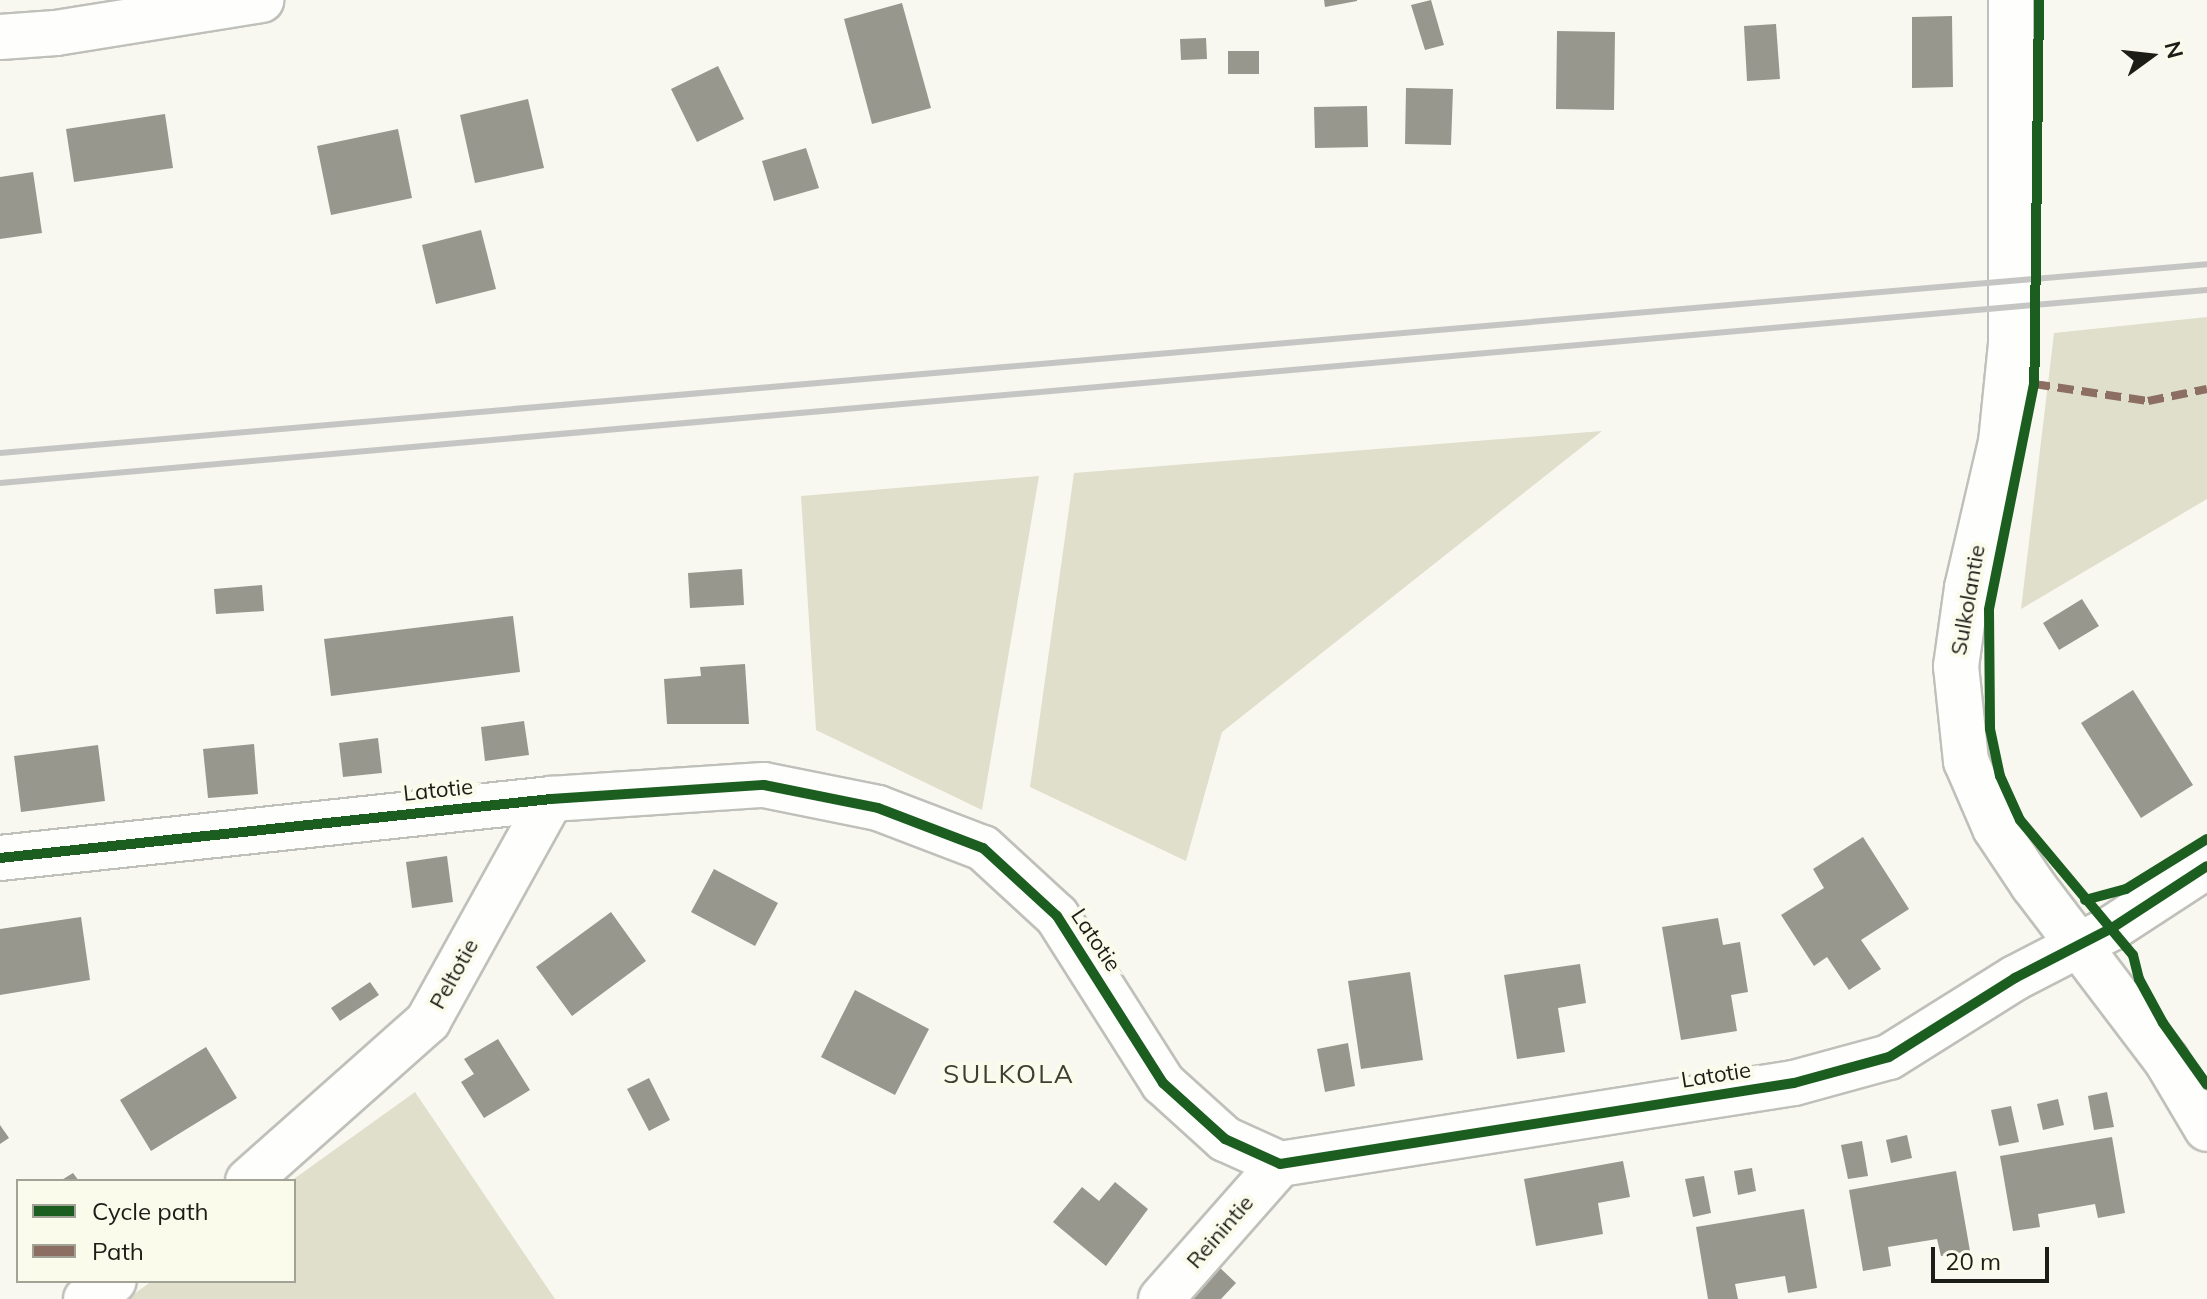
<!DOCTYPE html>
<html>
<head>
<meta charset="utf-8">
<style>
	body { margin:0 }
	#map { position:relative; width:2207px; height:1299px; overflow:hidden; background:#f8f8f0; font-family:Mulish,sans-serif }
	div>[style] { position:absolute }
	.green>* { inset:0; background:#dfdfcb }
	.building>* { inset:0; background:#98978e }
	.roads { filter:drop-shadow(2px 0 #c0c0bb) drop-shadow(-2px 0 #c0c0bb) drop-shadow(0 2px #c0c0bb) drop-shadow(0 -2px #c0c0bb) }
	.minor>* { height:44px; margin:-22px; padding:0 22px; transform-origin:22px; border-radius:22px; background:#fefefd }
	.rail>* { height:6px; margin:-3px; padding:0 3px; transform-origin:3px; border-radius:3px; background:#c5c5c3 }
	.quiet>* { height:8px; margin-top:-4px; transform-origin:0; background:repeating-linear-gradient(90deg,#8d6e63 0 16px,transparent 0 24px) }
	.cycleway>* { height:10px; margin:-5px; padding:0 5px; transform-origin:5px; border-radius:5px; background:#1b5e20 }
	span { translate:-50% -50%; white-space:nowrap; text-align:center; line-height:1.15; -webkit-text-stroke:8px #fbfbec; paint-order:stroke }
	.street-label { font-size:22px; color:#1d1d18 }
	.quarter-label { font-size:26px; color:#3e3e32; letter-spacing:2px }
	.legend { position:absolute; left:16px; top:1179px; width:280px; height:104px; box-sizing:border-box; background:#fbfbec; border:2px solid #a2a297; margin:0; padding:10px 14px; list-style:none; font-size:24px; color:#1d1d18 }
	.legend li { display:flex; align-items:center; gap:16px; height:40px }
	.legend b { width:40px; border:2px solid #a2a297 }
	.north { position:absolute; left:2111px; top:16px; width:80px; height:80px; -webkit-text-stroke:6px #fbfbec; paint-order:stroke; rotate:75deg; font-size:22px; font-weight:700; line-height:32px; text-align:center; color:#1d1d18 }
	.north::after { content:''; display:block; margin:auto; width:28px; height:36px; background:#1d1d18; clip-path:polygon(50% 0,100% 100%,50% 72%,0 100%) }
	.scale { position:absolute; left:1931px; top:1247px; width:118px; height:36px; box-sizing:border-box; border:4px solid #1d1d18; border-top:0; padding-left:10px; font-size:24px; line-height:28px; white-space:nowrap; color:#1d1d18; -webkit-text-stroke:6px #fbfbec; paint-order:stroke }
</style>
</head>
<body>
<div id="map">
	<div class="green">
		<i style="clip-path:polygon(2207px 317px,2207px 499px,2021px 609px,2054px 333px)"></i>
		<i style="clip-path:polygon(1602px 431px,1222px 732px,1186px 861px,1030px 787px,1074px 473px)"></i>
		<i style="clip-path:polygon(1039px 476px,982px 810px,816px 730px,801px 496px)"></i>
		<i style="clip-path:polygon(415px 1092px,555px 1299px,127px 1299px,152px 1281px,294px 1281px,291px 1181px)"></i>
	</div>
	<div class="building">
		<i style="clip-path:polygon(1324px 0,1357px 0,1357px 1px,1325px 7px)"></i>
		<i style="clip-path:polygon(1431px 0,1444px 45px,1425px 50px,1411px 5px)"></i>
		<i style="clip-path:polygon(902px 3px,931px 108px,872px 124px,844px 19px)"></i>
		<i style="clip-path:polygon(1952px 16px,1953px 87px,1912px 88px,1912px 17px)"></i>
		<i style="clip-path:polygon(1776px 24px,1780px 79px,1747px 81px,1744px 26px)"></i>
		<i style="clip-path:polygon(1557px 31px,1615px 32px,1614px 110px,1556px 109px)"></i>
		<i style="clip-path:polygon(1206px 38px,1207px 59px,1181px 60px,1180px 39px)"></i>
		<i style="clip-path:polygon(1228px 51px,1259px 51px,1259px 74px,1228px 74px)"></i>
		<i style="clip-path:polygon(718px 66px,744px 119px,697px 142px,671px 89px)"></i>
		<i style="clip-path:polygon(1406px 88px,1453px 89px,1451px 145px,1405px 144px)"></i>
		<i style="clip-path:polygon(528px 99px,544px 168px,475px 183px,460px 115px)"></i>
		<i style="clip-path:polygon(1367px 106px,1368px 147px,1315px 148px,1314px 107px)"></i>
		<i style="clip-path:polygon(165px 114px,173px 168px,74px 182px,66px 129px)"></i>
		<i style="clip-path:polygon(398px 129px,412px 198px,331px 215px,317px 146px)"></i>
		<i style="clip-path:polygon(806px 148px,819px 188px,774px 201px,762px 161px)"></i>
		<i style="clip-path:polygon(33px 172px,42px 233px,0 239px,0 177px)"></i>
		<i style="clip-path:polygon(481px 230px,496px 289px,436px 304px,422px 245px)"></i>
		<i style="clip-path:polygon(742px 569px,744px 605px,690px 608px,688px 573px)"></i>
		<i style="clip-path:polygon(262px 585px,264px 611px,216px 614px,214px 589px)"></i>
		<i style="clip-path:polygon(2082px 599px,2099px 626px,2059px 650px,2043px 623px)"></i>
		<i style="clip-path:polygon(513px 616px,520px 672px,331px 696px,324px 639px)"></i>
		<i style="clip-path:polygon(745px 664px,749px 724px,667px 724px,664px 679px,701px 676px,700px 667px)"></i>
		<i style="clip-path:polygon(2133px 690px,2193px 785px,2141px 818px,2081px 723px)"></i>
		<i style="clip-path:polygon(524px 721px,529px 755px,485px 761px,481px 727px)"></i>
		<i style="clip-path:polygon(378px 738px,382px 773px,343px 777px,339px 743px)"></i>
		<i style="clip-path:polygon(254px 744px,258px 794px,208px 798px,203px 749px)"></i>
		<i style="clip-path:polygon(98px 745px,105px 801px,21px 812px,14px 756px)"></i>
		<i style="clip-path:polygon(1863px 837px,1909px 909px,1861px 940px,1881px 969px,1849px 990px,1827px 957px,1814px 966px,1781px 915px,1824px 888px,1813px 869px)"></i>
		<i style="clip-path:polygon(447px 856px,453px 902px,412px 908px,406px 862px)"></i>
		<i style="clip-path:polygon(714px 869px,778px 903px,755px 946px,691px 912px)"></i>
		<i style="clip-path:polygon(611px 912px,646px 961px,572px 1016px,536px 967px)"></i>
		<i style="clip-path:polygon(81px 917px,90px 980px,0 995px,0 929px)"></i>
		<i style="clip-path:polygon(1718px 918px,1723px 945px,1740px 942px,1748px 992px,1731px 995px,1737px 1031px,1681px 1040px,1662px 927px)"></i>
		<i style="clip-path:polygon(1580px 964px,1586px 1003px,1558px 1008px,1565px 1052px,1517px 1059px,1504px 975px)"></i>
		<i style="clip-path:polygon(1410px 972px,1423px 1060px,1361px 1069px,1348px 981px)"></i>
		<i style="clip-path:polygon(370px 982px,379px 995px,340px 1021px,331px 1008px)"></i>
		<i style="clip-path:polygon(855px 990px,929px 1029px,895px 1095px,821px 1057px)"></i>
		<i style="clip-path:polygon(498px 1039px,530px 1090px,484px 1118px,461px 1082px,474px 1074px,464px 1059px)"></i>
		<i style="clip-path:polygon(1348px 1043px,1355px 1086px,1325px 1092px,1317px 1049px)"></i>
		<i style="clip-path:polygon(206px 1047px,237px 1098px,151px 1151px,120px 1100px)"></i>
		<i style="clip-path:polygon(649px 1078px,670px 1120px,649px 1131px,627px 1089px)"></i>
		<i style="clip-path:polygon(2107px 1092px,2114px 1127px,2094px 1130px,2088px 1096px)"></i>
		<i style="clip-path:polygon(2058px 1099px,2064px 1125px,2043px 1130px,2037px 1104px)"></i>
		<i style="clip-path:polygon(2011px 1106px,2019px 1142px,1999px 1146px,1991px 1110px)"></i>
		<i style="clip-path:polygon(0 1125px,9px 1138px,0 1144px)"></i>
		<i style="clip-path:polygon(1907px 1135px,1912px 1158px,1891px 1163px,1886px 1140px)"></i>
		<i style="clip-path:polygon(2112px 1137px,2125px 1213px,2098px 1218px,2095px 1204px,2038px 1214px,2040px 1227px,2013px 1231px,2000px 1156px)"></i>
		<i style="clip-path:polygon(1862px 1141px,1868px 1176px,1848px 1179px,1841px 1145px)"></i>
		<i style="clip-path:polygon(1623px 1161px,1630px 1197px,1598px 1203px,1603px 1234px,1536px 1246px,1524px 1179px)"></i>
		<i style="clip-path:polygon(1752px 1168px,1756px 1191px,1738px 1195px,1734px 1171px)"></i>
		<i style="clip-path:polygon(1956px 1171px,1970px 1251px,1941px 1256px,1937px 1239px,1888px 1247px,1891px 1266px,1863px 1271px,1849px 1190px)"></i>
		<i style="clip-path:polygon(73px 1173px,79px 1181px,60px 1181px)"></i>
		<i style="clip-path:polygon(1704px 1176px,1711px 1213px,1693px 1217px,1685px 1179px)"></i>
		<i style="clip-path:polygon(1115px 1182px,1148px 1209px,1106px 1266px,1053px 1222px,1082px 1187px,1099px 1201px)"></i>
		<i style="clip-path:polygon(1804px 1209px,1817px 1288px,1788px 1293px,1785px 1276px,1735px 1284px,1738px 1299px,1708px 1299px,1696px 1227px)"></i>
		<i style="clip-path:polygon(1217px 1265px,1236px 1283px,1221px 1299px,1185px 1299px)"></i>
	</div>
	<div class="roads">
		<div class="minor">
			<i style="left:2011px;top:0;width:344px;rotate:90deg"></i>
			<i style="left:2011px;top:344px;width:99px;rotate:95.8deg"></i>
			<i style="left:2001px;top:442px;width:150px;rotate:103.1deg"></i>
			<i style="left:1967px;top:588px;width:79px;rotate:98deg"></i>
			<i style="left:1956px;top:666px;width:96px;rotate:84deg"></i>
			<i style="left:1966px;top:761px;width:73px;rotate:66.6deg"></i>
			<i style="left:1995px;top:828px;width:69px;rotate:56.3deg"></i>
			<i style="left:2033px;top:885px;width:220px;rotate:52.8deg"></i>
			<i style="left:2166px;top:1060px;width:80px;rotate:59.3deg"></i>
			<i style="left:0;top:37px;width:56px;rotate:-4.1deg"></i>
			<i style="left:56px;top:33px;width:208px;rotate:-9.1deg"></i>
			<i style="left:0;top:858px;width:554px;rotate:-6.11deg"></i>
			<i style="left:551px;top:799px;width:213px;rotate:-3.8deg"></i>
			<i style="left:764px;top:785px;width:116px;rotate:11.4deg"></i>
			<i style="left:878px;top:808px;width:112px;rotate:20.9deg"></i>
			<i style="left:983px;top:848px;width:100px;rotate:42.6deg"></i>
			<i style="left:1057px;top:916px;width:198px;rotate:57.6deg"></i>
			<i style="left:1163px;top:1083px;width:84px;rotate:42.1deg"></i>
			<i style="left:1225px;top:1139px;width:60px;rotate:24.4deg"></i>
			<i style="left:1280px;top:1164px;width:520px;rotate:-8.96deg"></i>
			<i style="left:1794px;top:1083px;width:98px;rotate:-15.3deg"></i>
			<i style="left:1889px;top:1057px;width:149px;rotate:-32.1deg"></i>
			<i style="left:2015px;top:978px;width:109px;rotate:-27.3deg"></i>
			<i style="left:2112px;top:928px;width:113px;rotate:-33.1deg"></i>
			<i style="left:248px;top:1181px;width:241px;rotate:-41.6deg"></i>
			<i style="left:428px;top:1021px;width:254px;rotate:-61deg"></i>
			<i style="left:86px;top:1299px;width:33px;rotate:-33deg"></i>
			<i style="left:1161px;top:1299px;width:180px;rotate:-48.6deg"></i>
		</div>
	</div>
	<div class="rail">
		<i style="left:0;top:453px;width:2215px;rotate:-4.89deg"></i>
		<i style="left:0;top:483px;width:2215px;rotate:-5deg"></i>
	</div>
	<div class="quiet">
		<i style="left:2034px;top:384px;width:115px;rotate:8.5deg"></i>
		<i style="left:2148px;top:401px;width:60px;rotate:-11.5deg"></i>
	</div>
	<div class="cycleway">
		<i style="left:2039px;top:0;width:384px;rotate:90.7deg"></i>
		<i style="left:2034px;top:384px;width:230px;rotate:101.3deg"></i>
		<i style="left:1989px;top:610px;width:119px;rotate:89.5deg"></i>
		<i style="left:1990px;top:729px;width:48px;rotate:78deg"></i>
		<i style="left:2000px;top:776px;width:48px;rotate:65.6deg"></i>
		<i style="left:2020px;top:820px;width:176px;rotate:50.1deg"></i>
		<i style="left:2133px;top:955px;width:25px;rotate:76deg"></i>
		<i style="left:2139px;top:979px;width:50px;rotate:61.4deg"></i>
		<i style="left:2163px;top:1023px;width:76px;rotate:54.6deg"></i>
		<i style="left:0;top:858px;width:554px;rotate:-6.11deg"></i>
		<i style="left:551px;top:799px;width:213px;rotate:-3.8deg"></i>
		<i style="left:764px;top:785px;width:116px;rotate:11.4deg"></i>
		<i style="left:878px;top:808px;width:112px;rotate:20.9deg"></i>
		<i style="left:983px;top:848px;width:100px;rotate:42.6deg"></i>
		<i style="left:1057px;top:916px;width:198px;rotate:57.6deg"></i>
		<i style="left:1163px;top:1083px;width:84px;rotate:42.1deg"></i>
		<i style="left:1225px;top:1139px;width:60px;rotate:24.4deg"></i>
		<i style="left:1280px;top:1164px;width:520px;rotate:-8.96deg"></i>
		<i style="left:1794px;top:1083px;width:98px;rotate:-15.3deg"></i>
		<i style="left:1889px;top:1057px;width:149px;rotate:-32.1deg"></i>
		<i style="left:2015px;top:978px;width:109px;rotate:-27.3deg"></i>
		<i style="left:2112px;top:928px;width:113px;rotate:-33.1deg"></i>
		<i style="left:2085px;top:900px;width:42px;rotate:-15deg"></i>
		<i style="left:2126px;top:889px;width:95px;rotate:-31.7deg"></i>
	</div>
	<div class="street-label">
		<span style="left:1968px;top:600px;rotate:-80deg">Sulkolantie</span>
		<span style="left:438px;top:790px;rotate:-6deg">Latotie</span>
		<span style="left:1096px;top:940px;rotate:56deg">Latotie</span>
		<span style="left:454px;top:974px;rotate:-61deg">Peltotie</span>
		<span style="left:1716px;top:1075px;rotate:-9deg">Latotie</span>
		<span style="left:1220px;top:1232px;rotate:-49deg">Reinintie</span>
	</div>
	<div class="quarter-label">
		<span style="left:1009px;top:1074px">SULKOLA</span>
	</div>
	<ul class="legend">
	<li><b style="height:10px;background:#1b5e20"></b>Cycle path</li>
	<li><b style="height:10px;background:#8d6e63"></b>Path</li>
	</ul>
	<div class="north">N</div>
	<div class="scale">20 m</div>
</div>
</body>
</html>
